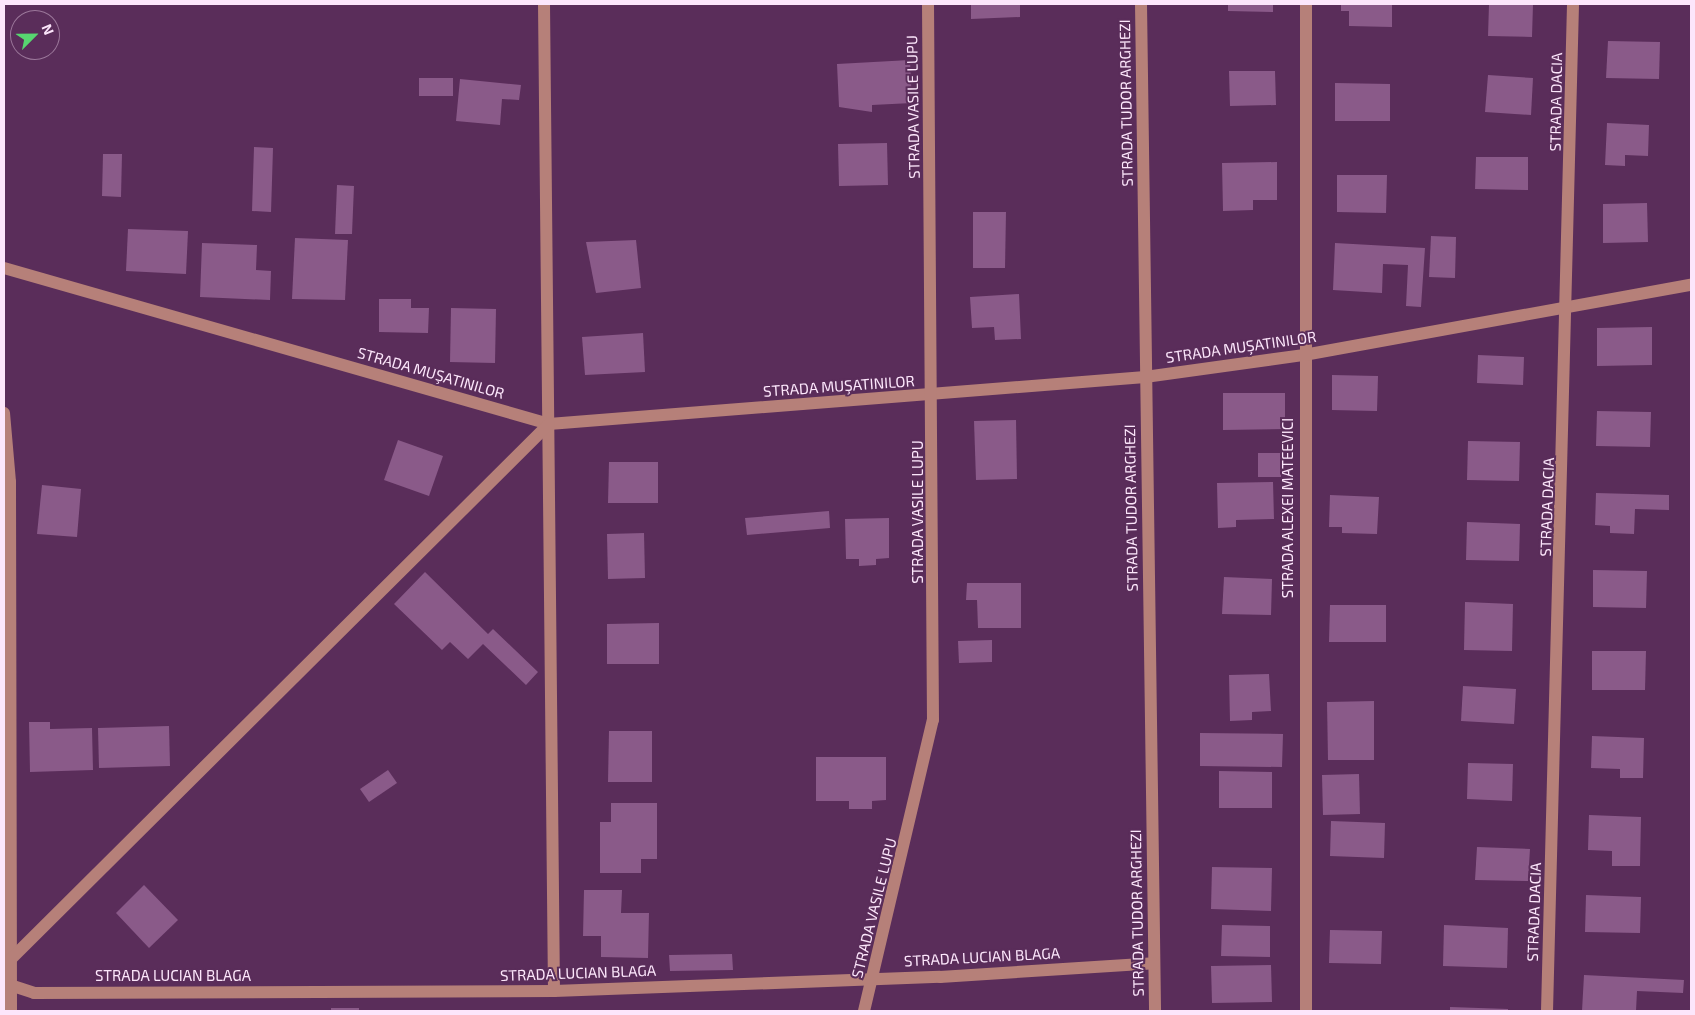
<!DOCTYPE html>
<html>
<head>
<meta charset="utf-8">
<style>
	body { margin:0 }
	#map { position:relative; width:1695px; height:1015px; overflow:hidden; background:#5a2d5a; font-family:"Exo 2",sans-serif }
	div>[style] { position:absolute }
	.building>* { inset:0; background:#8a5a89 }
	.minor>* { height:12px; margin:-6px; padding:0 6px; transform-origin:6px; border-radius:6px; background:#b68079 }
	span { translate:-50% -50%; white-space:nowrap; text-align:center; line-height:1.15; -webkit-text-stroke:4px #5a2d5a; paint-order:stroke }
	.street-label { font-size:15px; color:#fce6fb }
	.frame { position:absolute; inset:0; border:5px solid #fce6fb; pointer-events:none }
	.north { position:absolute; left:10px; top:10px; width:50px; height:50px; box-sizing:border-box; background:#5a2d5a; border:1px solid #9b779a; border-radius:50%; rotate:67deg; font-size:14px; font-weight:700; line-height:20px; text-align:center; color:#fce6fb }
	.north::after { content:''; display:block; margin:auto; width:18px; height:22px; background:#57d570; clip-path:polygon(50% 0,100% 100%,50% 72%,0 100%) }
</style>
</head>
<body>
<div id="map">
	<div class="building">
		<i style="clip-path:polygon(971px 4px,1020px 4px,1020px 17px,971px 19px)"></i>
		<i style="clip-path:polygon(1228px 4px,1273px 4px,1273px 12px,1228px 11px)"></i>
		<i style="clip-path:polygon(1341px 4px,1392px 4px,1392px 27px,1349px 26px,1349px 11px,1341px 11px)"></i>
		<i style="clip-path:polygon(1489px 4px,1533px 4px,1532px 37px,1488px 36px)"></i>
		<i style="clip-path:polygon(1608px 41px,1660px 42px,1659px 79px,1606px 78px)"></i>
		<i style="clip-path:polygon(910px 60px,912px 103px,872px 105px,872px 112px,839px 107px,837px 64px)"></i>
		<i style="clip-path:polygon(1229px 71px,1275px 71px,1276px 105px,1230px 106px)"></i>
		<i style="clip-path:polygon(1488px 75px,1533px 78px,1531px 115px,1485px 112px)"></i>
		<i style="clip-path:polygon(419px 78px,453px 78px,453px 96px,419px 96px)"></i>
		<i style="clip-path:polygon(460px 79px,521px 85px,519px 100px,502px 99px,500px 125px,456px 121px)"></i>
		<i style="clip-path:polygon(1335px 83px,1390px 84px,1390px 121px,1335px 121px)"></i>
		<i style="clip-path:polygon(1607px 123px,1649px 125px,1648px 156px,1625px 155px,1625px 166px,1605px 165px)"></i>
		<i style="clip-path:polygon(887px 143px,888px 185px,839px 186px,838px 144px)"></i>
		<i style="clip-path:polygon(254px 147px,273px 148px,271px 212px,252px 211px)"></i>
		<i style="clip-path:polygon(103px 154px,122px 154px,121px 197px,102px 196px)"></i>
		<i style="clip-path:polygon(1476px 157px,1528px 157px,1528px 190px,1475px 189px)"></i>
		<i style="clip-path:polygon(1277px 162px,1277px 200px,1253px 200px,1253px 210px,1223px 211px,1222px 163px)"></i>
		<i style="clip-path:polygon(1337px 175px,1387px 175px,1386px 213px,1337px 212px)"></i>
		<i style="clip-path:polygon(337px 185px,354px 186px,352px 234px,335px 234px)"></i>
		<i style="clip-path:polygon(1647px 203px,1648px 242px,1603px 243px,1603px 204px)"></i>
		<i style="clip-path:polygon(973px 212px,1006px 212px,1005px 268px,973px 268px)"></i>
		<i style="clip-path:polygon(128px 229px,188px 231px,186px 274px,126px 271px)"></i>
		<i style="clip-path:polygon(1431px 236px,1456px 237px,1455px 278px,1429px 277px)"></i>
		<i style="clip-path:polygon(295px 238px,348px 240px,345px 300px,292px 299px)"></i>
		<i style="clip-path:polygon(636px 240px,641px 288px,596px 293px,586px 242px)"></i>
		<i style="clip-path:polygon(202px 243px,257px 245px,256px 270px,271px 271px,270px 300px,200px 297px)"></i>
		<i style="clip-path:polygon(1335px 243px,1425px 248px,1421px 307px,1406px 306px,1408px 265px,1383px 264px,1382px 293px,1333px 290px)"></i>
		<i style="clip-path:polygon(1019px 294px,1021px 339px,995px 340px,994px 327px,972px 328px,970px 297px)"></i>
		<i style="clip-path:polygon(379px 299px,411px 299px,411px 308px,429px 308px,428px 333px,379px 332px)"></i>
		<i style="clip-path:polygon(451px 308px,496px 309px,495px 363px,450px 362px)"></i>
		<i style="clip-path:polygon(1652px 327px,1652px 365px,1597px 366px,1597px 328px)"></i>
		<i style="clip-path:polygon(643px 333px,645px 372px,585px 375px,582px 337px)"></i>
		<i style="clip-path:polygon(1478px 355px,1524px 357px,1523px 385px,1477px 383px)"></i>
		<i style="clip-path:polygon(1332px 375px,1378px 376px,1377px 411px,1332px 410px)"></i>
		<i style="clip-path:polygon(1223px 393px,1285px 393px,1285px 429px,1223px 430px)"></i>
		<i style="clip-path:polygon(1597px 411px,1651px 412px,1650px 447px,1596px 446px)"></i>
		<i style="clip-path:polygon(1016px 420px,1017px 479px,976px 480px,974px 421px)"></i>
		<i style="clip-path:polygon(398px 440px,443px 456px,429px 496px,384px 480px)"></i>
		<i style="clip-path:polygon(1468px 441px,1520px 442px,1519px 481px,1467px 480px)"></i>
		<i style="clip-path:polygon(1258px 453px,1281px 453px,1281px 477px,1258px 477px)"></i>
		<i style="clip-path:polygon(609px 462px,658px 462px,658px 503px,608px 503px)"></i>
		<i style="clip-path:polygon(1273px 482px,1274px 519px,1236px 520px,1236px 527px,1218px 528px,1217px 483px)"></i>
		<i style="clip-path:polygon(42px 485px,81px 489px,77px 537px,37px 534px)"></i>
		<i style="clip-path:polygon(1596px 493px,1669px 495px,1669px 510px,1635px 509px,1634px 534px,1610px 533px,1610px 526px,1595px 525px)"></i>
		<i style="clip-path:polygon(1330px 495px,1379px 497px,1377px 534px,1342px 533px,1342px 527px,1329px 527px)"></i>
		<i style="clip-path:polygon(829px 511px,830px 528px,747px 535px,745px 518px)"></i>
		<i style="clip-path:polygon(889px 518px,889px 558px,876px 559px,876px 565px,859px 566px,859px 559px,846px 559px,845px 519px)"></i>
		<i style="clip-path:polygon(1467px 522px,1520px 524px,1519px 561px,1466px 560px)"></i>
		<i style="clip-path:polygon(644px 533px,645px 578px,608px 579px,607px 534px)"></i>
		<i style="clip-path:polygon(1593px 570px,1647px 571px,1646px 608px,1593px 607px)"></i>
		<i style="clip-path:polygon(425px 572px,488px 634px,493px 629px,538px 672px,526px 685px,483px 644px,468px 659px,450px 642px,442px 650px,394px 604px)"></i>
		<i style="clip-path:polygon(1224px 577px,1272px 579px,1271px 615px,1222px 614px)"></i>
		<i style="clip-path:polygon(967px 583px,1021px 583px,1021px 628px,978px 628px,977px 600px,966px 600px)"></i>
		<i style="clip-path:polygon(1465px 602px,1513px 604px,1512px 651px,1464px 650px)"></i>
		<i style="clip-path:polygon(1330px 605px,1386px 605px,1386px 642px,1329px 642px)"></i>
		<i style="clip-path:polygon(659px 623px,659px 664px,607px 664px,607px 624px)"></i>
		<i style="clip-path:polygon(992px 640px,992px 662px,959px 663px,958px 641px)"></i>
		<i style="clip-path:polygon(1592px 651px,1646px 651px,1645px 690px,1592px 690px)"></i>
		<i style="clip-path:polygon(1269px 674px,1271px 711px,1252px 712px,1252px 720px,1230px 721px,1229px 675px)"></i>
		<i style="clip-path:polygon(1463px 686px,1516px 689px,1514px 724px,1461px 721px)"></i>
		<i style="clip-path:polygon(1374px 701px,1374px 760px,1328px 760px,1327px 702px)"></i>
		<i style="clip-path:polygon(29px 722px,50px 722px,50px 729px,92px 728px,93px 770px,30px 772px)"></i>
		<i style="clip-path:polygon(169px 726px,170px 766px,99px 768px,98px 728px)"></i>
		<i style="clip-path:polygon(609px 731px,652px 731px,652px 782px,608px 782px)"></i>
		<i style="clip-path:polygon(1200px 733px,1283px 734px,1282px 767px,1200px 766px)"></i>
		<i style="clip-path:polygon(1592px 736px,1644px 738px,1643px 778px,1620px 778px,1620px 769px,1591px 768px)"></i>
		<i style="clip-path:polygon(816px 757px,886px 757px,886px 800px,872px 801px,872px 809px,849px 809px,849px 801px,816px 801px)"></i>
		<i style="clip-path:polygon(1468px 763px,1513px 764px,1512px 801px,1467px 799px)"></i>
		<i style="clip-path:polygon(388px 770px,397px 783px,369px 802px,360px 789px)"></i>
		<i style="clip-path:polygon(1219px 771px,1272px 772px,1272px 808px,1219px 808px)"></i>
		<i style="clip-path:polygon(1359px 774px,1360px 814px,1323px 815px,1322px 775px)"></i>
		<i style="clip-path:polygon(611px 803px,657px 803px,657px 859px,641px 859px,641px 873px,600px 873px,600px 822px,611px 822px)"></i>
		<i style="clip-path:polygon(1589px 815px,1641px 817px,1640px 866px,1612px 866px,1612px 851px,1588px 850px)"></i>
		<i style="clip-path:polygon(1331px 821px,1385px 823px,1384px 858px,1330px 856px)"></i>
		<i style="clip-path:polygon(1477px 847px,1530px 849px,1528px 881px,1475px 880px)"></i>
		<i style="clip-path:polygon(1212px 867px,1272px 868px,1271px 911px,1211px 909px)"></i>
		<i style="clip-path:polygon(144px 885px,178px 920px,149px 948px,116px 913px)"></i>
		<i style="clip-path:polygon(584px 890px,622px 890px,621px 913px,649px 913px,648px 958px,601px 957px,601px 936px,583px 936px)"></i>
		<i style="clip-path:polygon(1586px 895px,1641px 897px,1640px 933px,1585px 932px)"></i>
		<i style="clip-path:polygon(1222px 925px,1270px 926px,1270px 957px,1221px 956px)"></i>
		<i style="clip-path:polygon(1444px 925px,1508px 928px,1507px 968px,1443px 966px)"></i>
		<i style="clip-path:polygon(1330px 930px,1382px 931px,1381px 964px,1329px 963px)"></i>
		<i style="clip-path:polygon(732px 954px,733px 970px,670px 971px,669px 955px)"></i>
		<i style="clip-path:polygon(1271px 965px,1272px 1002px,1212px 1003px,1211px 966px)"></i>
		<i style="clip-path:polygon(1584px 975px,1684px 980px,1683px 993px,1637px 991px,1636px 1011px,1582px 1011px)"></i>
		<i style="clip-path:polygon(1450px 1007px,1508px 1009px,1508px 1011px,1450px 1011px)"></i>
		<i style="clip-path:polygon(331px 1008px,359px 1008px,359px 1011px,331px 1011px)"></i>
	</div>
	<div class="minor">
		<i style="left:544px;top:4px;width:987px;rotate:89.42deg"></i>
		<i style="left:1141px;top:4px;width:1007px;rotate:89.2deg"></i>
		<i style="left:1306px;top:4px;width:1007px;rotate:90deg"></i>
		<i style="left:4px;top:268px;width:567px;rotate:15.97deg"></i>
		<i style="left:549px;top:424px;width:598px;rotate:-4.51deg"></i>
		<i style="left:1145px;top:377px;width:161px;rotate:-7.9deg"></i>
		<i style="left:1304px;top:355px;width:393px;rotate:-10.3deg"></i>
		<i style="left:4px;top:413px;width:69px;rotate:85deg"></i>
		<i style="left:10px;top:482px;width:529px;rotate:89.89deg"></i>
		<i style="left:10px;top:960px;width:760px;rotate:-44.84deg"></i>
		<i style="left:4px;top:988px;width:7px;rotate:-27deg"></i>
		<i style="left:10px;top:985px;width:25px;rotate:18deg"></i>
		<i style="left:34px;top:993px;width:520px;rotate:-0.22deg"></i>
		<i style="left:554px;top:991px;width:386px;rotate:-2.1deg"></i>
		<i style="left:940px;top:977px;width:214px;rotate:-3.7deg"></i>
		<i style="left:864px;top:1011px;width:299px;rotate:-76.7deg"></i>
		<i style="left:933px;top:720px;width:716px;rotate:-90.4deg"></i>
		<i style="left:1547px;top:1011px;width:1007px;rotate:-88.52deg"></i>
	</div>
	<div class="street-label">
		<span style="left:1556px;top:102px;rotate:-89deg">STRADA DACIA</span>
		<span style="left:1126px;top:103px;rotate:-91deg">STRADA TUDOR ARGHEZI</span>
		<span style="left:913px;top:107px;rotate:-91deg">STRADA VASILE LUPU</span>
		<span style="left:1241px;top:347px;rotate:-8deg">STRADA MUŞATINILOR</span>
		<span style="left:431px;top:373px;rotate:16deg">STRADA MUŞATINILOR</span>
		<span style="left:839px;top:386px;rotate:-4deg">STRADA MUŞATINILOR</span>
		<span style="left:1547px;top:507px;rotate:-88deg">STRADA DACIA</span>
		<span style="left:1131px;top:508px;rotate:-91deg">STRADA TUDOR ARGHEZI</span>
		<span style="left:1288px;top:508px;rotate:-90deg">STRADA ALEXEI MATEEVICI</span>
		<span style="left:918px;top:512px;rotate:-90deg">STRADA VASILE LUPU</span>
		<span style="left:874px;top:908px;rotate:-76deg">STRADA VASILE LUPU</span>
		<span style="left:1534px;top:912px;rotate:-88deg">STRADA DACIA</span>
		<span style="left:1137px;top:913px;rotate:-91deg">STRADA TUDOR ARGHEZI</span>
		<span style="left:982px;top:957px;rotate:-3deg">STRADA LUCIAN BLAGA</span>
		<span style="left:578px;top:973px;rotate:-2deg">STRADA LUCIAN BLAGA</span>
		<span style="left:173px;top:976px">STRADA LUCIAN BLAGA</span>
	</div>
	<div class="frame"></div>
	<div class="north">N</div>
</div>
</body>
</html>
